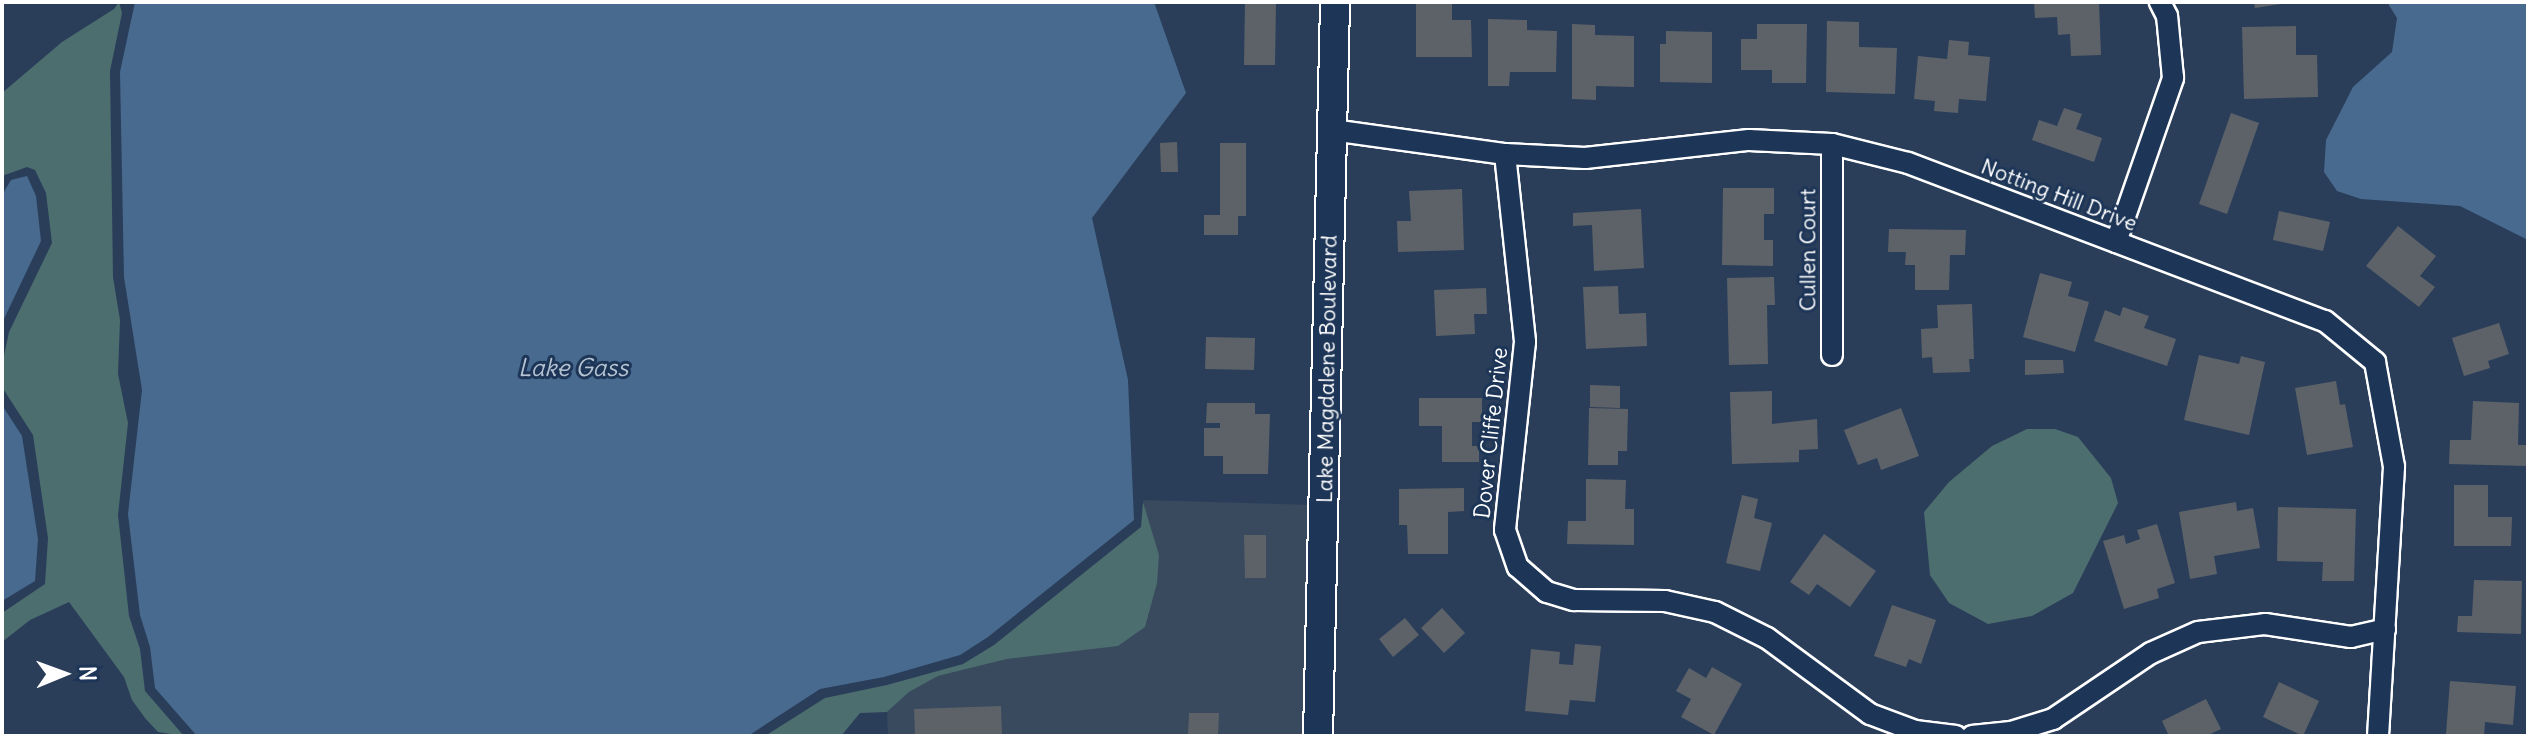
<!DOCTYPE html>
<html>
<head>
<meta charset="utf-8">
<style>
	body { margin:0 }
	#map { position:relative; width:2530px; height:738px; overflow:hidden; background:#2a3e5a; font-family:Delius,sans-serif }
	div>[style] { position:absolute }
	.built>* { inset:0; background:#39495e }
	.green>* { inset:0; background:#4d6e6f }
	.water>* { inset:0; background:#486a8f }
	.building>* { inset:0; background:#5d6268 }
	.roads { filter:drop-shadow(2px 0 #fff) drop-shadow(-2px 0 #fff) drop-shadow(0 2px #fff) drop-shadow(0 -2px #fff) }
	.street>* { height:20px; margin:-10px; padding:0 10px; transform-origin:10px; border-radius:10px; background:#1d3557 }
	.secondary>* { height:28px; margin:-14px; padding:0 14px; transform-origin:14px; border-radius:14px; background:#1d3557 }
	span { translate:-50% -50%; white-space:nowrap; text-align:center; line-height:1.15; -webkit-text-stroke:6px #1d3557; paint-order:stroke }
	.street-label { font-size:22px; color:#fff }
	.water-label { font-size:24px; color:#b6c3d2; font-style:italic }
	.frame { position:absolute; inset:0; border:4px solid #fff; pointer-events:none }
	.north { position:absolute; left:24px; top:634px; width:80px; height:80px; -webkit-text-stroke:6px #1d3557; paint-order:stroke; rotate:89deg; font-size:22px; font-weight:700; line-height:32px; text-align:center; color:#fff }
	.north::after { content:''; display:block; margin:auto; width:28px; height:36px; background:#fff; clip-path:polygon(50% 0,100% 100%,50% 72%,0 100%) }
</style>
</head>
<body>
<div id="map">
	<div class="built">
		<i style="clip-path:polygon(1143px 500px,1311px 505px,1306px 736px,888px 736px,887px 712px,909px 692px,938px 676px,1007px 659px,1058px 653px,1157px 583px)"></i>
	</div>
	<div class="green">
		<i style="clip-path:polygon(119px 2px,122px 13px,110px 71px,113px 277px,120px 320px,118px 374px,128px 423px,118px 515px,129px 616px,140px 649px,145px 691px,184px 736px,158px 732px,145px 718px,132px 700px,124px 677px,69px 602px,30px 620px,2px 642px,2px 613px,45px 584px,48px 538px,33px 435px,2px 387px,2px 365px,9px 332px,52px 243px,46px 193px,35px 170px,27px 167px,2px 176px,2px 93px,62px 42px,114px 9px)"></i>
		<i style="clip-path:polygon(2027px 429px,2055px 429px,2078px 437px,2111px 478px,2118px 503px,2073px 593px,2032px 616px,1988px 624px,1949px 603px,1930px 575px,1924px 512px,1949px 482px,1992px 446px)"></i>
		<i style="clip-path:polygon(1143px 502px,1159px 555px,1157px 583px,1145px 627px,1118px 646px,1007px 659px,938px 676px,909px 692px,887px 712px,860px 713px,841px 736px,765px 736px,825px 698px,887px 685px,963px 664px,994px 645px,1141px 527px)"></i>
	</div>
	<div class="water">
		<i style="clip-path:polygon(135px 2px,1154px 2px,1186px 93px,1092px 218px,1128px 380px,1134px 520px,988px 637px,960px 655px,884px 677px,820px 689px,748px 736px,197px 736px,155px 688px,150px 647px,140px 615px,128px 514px,142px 390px,124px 277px,120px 72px)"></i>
		<i style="clip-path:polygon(2387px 2px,2528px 2px,2528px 240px,2460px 206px,2361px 199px,2337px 191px,2324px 172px,2326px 140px,2353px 87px,2392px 52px,2397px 18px)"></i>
		<i style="clip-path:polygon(27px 176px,36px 196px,41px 241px,2px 323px,2px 195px,11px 180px)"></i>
		<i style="clip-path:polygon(2px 405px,22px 436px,38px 539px,35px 581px,2px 601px)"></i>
	</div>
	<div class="building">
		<i style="clip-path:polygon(1245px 2px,1276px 2px,1275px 65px,1244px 65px)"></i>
		<i style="clip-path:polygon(1416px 2px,1452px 2px,1452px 20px,1471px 20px,1472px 57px,1416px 57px)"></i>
		<i style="clip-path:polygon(2034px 2px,2099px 2px,2101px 55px,2071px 56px,2070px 34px,2058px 35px,2057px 17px,2035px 18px)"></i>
		<i style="clip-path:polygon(2254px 2px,2281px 2px,2281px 4px,2255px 8px)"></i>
		<i style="clip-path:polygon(1488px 19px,1527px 20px,1527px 30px,1557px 31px,1556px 72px,1510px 72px,1509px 86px,1488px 86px)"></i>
		<i style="clip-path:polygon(1827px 21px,1859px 22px,1859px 47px,1897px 48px,1895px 94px,1826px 92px)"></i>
		<i style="clip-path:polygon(1572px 24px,1595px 25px,1595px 35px,1634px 36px,1634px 87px,1596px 86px,1596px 100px,1572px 99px)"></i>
		<i style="clip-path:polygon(1757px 24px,1807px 24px,1806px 83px,1772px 83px,1772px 70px,1741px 70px,1741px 39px,1757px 39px)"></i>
		<i style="clip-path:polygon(2296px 26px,2296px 55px,2317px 55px,2318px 97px,2244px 99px,2242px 27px)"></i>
		<i style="clip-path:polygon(1666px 31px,1712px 32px,1712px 83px,1660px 82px,1660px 44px,1666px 44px)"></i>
		<i style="clip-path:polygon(1949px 40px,1969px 42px,1968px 55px,1990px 57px,1986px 101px,1959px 99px,1958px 113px,1934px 111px,1935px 101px,1914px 99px,1918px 56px,1947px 59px)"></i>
		<i style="clip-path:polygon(2064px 108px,2082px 114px,2076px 129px,2102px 138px,2094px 162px,2032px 140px,2039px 120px,2057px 126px)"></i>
		<i style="clip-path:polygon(2231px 113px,2259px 123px,2227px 214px,2199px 204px)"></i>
		<i style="clip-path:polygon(1177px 142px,1178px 172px,1161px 172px,1160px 143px)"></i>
		<i style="clip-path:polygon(1220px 143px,1246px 143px,1246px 216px,1238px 216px,1238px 235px,1204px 235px,1204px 215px,1220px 215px)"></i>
		<i style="clip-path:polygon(1723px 188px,1774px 188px,1774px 214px,1764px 214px,1764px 240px,1773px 240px,1773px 266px,1722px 265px)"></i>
		<i style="clip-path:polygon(1462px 189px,1464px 250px,1398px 252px,1397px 221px,1411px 221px,1409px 191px)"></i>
		<i style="clip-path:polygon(1641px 209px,1644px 268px,1594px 271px,1592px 225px,1573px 226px,1573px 213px)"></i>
		<i style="clip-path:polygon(2279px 211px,2330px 222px,2323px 251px,2273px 240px)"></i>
		<i style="clip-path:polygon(2398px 226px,2436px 256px,2420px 276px,2435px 287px,2419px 307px,2366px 266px)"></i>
		<i style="clip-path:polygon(1889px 229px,1966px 230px,1965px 255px,1950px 255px,1949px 290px,1915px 290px,1915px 265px,1905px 265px,1906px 252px,1888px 252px)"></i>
		<i style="clip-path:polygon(2040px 273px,2072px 282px,2068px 296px,2089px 302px,2075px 352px,2023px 337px)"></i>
		<i style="clip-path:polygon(1774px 277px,1775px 305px,1767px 305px,1768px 364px,1729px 365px,1727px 278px)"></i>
		<i style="clip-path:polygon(1618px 286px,1619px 314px,1646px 313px,1647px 346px,1586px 349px,1583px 287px)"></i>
		<i style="clip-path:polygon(1486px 288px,1487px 314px,1474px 314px,1475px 334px,1436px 336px,1434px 290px)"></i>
		<i style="clip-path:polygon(1972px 304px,1974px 359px,1969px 359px,1970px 372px,1933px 373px,1932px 357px,1922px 358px,1921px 329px,1938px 328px,1937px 305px)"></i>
		<i style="clip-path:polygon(2123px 307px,2149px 316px,2144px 328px,2176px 339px,2167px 366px,2094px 341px,2105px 310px,2120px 316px)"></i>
		<i style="clip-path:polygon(2499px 323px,2509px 354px,2488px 361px,2490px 368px,2464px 376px,2452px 338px)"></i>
		<i style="clip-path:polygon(1206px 337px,1255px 338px,1254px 370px,1205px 369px)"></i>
		<i style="clip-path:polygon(2199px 355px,2239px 364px,2241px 356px,2265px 362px,2249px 435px,2184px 420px)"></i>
		<i style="clip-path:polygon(2025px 360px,2063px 360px,2064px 373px,2025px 375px)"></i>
		<i style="clip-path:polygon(2336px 381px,2340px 405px,2345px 404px,2353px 447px,2307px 455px,2295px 388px)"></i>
		<i style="clip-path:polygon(1590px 385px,1620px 386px,1620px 408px,1590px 407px)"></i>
		<i style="clip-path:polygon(1772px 391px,1772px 424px,1817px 419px,1818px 449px,1799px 450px,1799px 462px,1732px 464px,1730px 392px)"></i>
		<i style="clip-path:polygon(1419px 398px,1482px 398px,1482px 422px,1472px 422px,1472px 446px,1479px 446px,1479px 462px,1442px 462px,1442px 426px,1419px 426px)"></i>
		<i style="clip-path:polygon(2473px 401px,2519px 403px,2518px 445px,2528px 445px,2528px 466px,2449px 464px,2450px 440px,2471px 440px)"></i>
		<i style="clip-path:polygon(1207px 403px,1255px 403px,1255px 414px,1270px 414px,1268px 474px,1223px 474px,1223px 456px,1204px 456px,1204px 428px,1220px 428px,1220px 423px,1206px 423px)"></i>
		<i style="clip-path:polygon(1589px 408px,1628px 409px,1627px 451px,1618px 451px,1618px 465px,1588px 465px)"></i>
		<i style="clip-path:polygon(1901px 408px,1919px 456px,1881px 470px,1877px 458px,1858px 465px,1844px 430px)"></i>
		<i style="clip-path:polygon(1586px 479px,1626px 480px,1625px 509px,1634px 509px,1634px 545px,1567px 544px,1568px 521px,1586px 521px)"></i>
		<i style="clip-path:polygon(2454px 485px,2488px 485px,2488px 517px,2512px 517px,2511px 546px,2454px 546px)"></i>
		<i style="clip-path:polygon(1464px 488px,1464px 511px,1448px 512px,1448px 554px,1408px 554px,1407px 525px,1399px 525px,1399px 489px)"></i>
		<i style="clip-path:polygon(1742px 495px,1758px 499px,1754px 518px,1772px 523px,1760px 571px,1726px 563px)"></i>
		<i style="clip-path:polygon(2236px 502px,2237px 511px,2253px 508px,2260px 548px,2214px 556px,2217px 574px,2190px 579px,2179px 512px)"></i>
		<i style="clip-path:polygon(2278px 507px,2356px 509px,2354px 581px,2322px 581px,2323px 562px,2277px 561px)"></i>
		<i style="clip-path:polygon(2157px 524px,2175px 583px,2157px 589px,2159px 598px,2124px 609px,2103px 541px,2124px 535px,2126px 544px,2140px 539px,2137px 530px)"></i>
		<i style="clip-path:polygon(1824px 534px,1876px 571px,1850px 607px,1817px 584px,1809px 595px,1790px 582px)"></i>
		<i style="clip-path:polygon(1244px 535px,1266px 535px,1266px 578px,1245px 578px)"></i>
		<i style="clip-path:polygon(2474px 580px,2522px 581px,2521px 634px,2457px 632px,2458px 616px,2472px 616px)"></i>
		<i style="clip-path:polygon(1892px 605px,1936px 620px,1921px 664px,1909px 659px,1906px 667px,1874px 656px)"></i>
		<i style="clip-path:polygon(1442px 608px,1465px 633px,1444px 653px,1421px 628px)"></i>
		<i style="clip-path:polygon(1405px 618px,1419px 635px,1393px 657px,1379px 639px)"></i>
		<i style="clip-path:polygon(1575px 644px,1601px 646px,1595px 702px,1570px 700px,1568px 715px,1525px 711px,1531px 649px,1560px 652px,1559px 664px,1573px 665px)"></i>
		<i style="clip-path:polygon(1712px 667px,1742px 684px,1714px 735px,1681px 717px,1691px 699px,1676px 691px,1689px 668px,1706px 678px)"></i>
		<i style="clip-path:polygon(2450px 681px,2516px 686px,2513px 725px,2485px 722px,2484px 736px,2446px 734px)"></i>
		<i style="clip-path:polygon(2279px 682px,2319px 701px,2303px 736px,2263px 717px)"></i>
		<i style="clip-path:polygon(2206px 699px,2221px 729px,2206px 736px,2169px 736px,2162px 721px)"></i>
		<i style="clip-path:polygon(1001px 706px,1002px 736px,915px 736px,914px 709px)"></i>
		<i style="clip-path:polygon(1189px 713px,1219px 713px,1218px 736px,1188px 736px)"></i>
	</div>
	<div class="roads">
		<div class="street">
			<i style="left:1332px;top:130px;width:175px;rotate:7.9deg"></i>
			<i style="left:1505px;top:154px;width:80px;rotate:2.9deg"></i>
			<i style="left:1585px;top:158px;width:165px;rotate:-6.3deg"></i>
			<i style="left:1749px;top:140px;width:83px;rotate:2.8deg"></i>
			<i style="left:1832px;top:144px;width:78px;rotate:14deg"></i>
			<i style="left:1908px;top:163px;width:446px;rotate:20.8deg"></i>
			<i style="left:2325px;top:321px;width:65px;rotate:39.4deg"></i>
			<i style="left:2375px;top:362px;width:107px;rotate:79.7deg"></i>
			<i style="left:2394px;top:467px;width:269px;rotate:93.4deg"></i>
			<i style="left:1505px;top:154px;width:189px;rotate:83.9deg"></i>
			<i style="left:1525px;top:342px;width:189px;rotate:96.1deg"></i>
			<i style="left:1505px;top:530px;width:39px;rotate:71deg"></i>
			<i style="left:1518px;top:567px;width:38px;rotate:41deg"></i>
			<i style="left:1547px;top:592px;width:28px;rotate:17deg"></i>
			<i style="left:1574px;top:600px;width:91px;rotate:0.6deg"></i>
			<i style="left:1665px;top:601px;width:51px;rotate:12.4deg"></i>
			<i style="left:1715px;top:612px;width:58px;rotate:26.6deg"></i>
			<i style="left:1767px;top:638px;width:128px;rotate:36.4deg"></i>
			<i style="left:1870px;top:714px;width:48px;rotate:20.7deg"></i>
			<i style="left:1915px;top:731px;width:41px;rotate:7deg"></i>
			<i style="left:2116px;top:242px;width:174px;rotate:-70.8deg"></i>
			<i style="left:2173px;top:78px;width:62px;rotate:-95.5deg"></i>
			<i style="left:2167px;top:16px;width:16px;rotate:-117deg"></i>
			<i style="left:1832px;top:355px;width:211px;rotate:-90deg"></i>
			<i style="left:1972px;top:736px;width:39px;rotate:-6deg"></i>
			<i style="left:2011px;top:732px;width:44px;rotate:-17.2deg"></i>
			<i style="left:2053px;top:719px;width:118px;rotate:-34deg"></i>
			<i style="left:2151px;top:653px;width:51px;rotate:-24.1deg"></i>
			<i style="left:2198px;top:632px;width:67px;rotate:-6.8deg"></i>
			<i style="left:2265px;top:624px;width:87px;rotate:8.6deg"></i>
			<i style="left:2351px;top:637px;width:35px;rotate:-13deg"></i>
		</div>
		<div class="secondary">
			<i style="left:1318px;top:736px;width:734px;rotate:-88.67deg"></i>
		</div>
	</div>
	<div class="street-label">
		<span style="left:2059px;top:195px;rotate:21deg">Notting Hill Drive</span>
		<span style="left:1808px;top:250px;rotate:-90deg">Cullen Court</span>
		<span style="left:1327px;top:369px;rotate:-89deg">Lake Magdalene Boulevard</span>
		<span style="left:1491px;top:433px;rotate:-84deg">Dover Cliffe Drive</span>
	</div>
	<div class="water-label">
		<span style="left:573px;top:368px">Lake Gass</span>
	</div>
	<div class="frame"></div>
	<div class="north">N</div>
</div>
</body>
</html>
